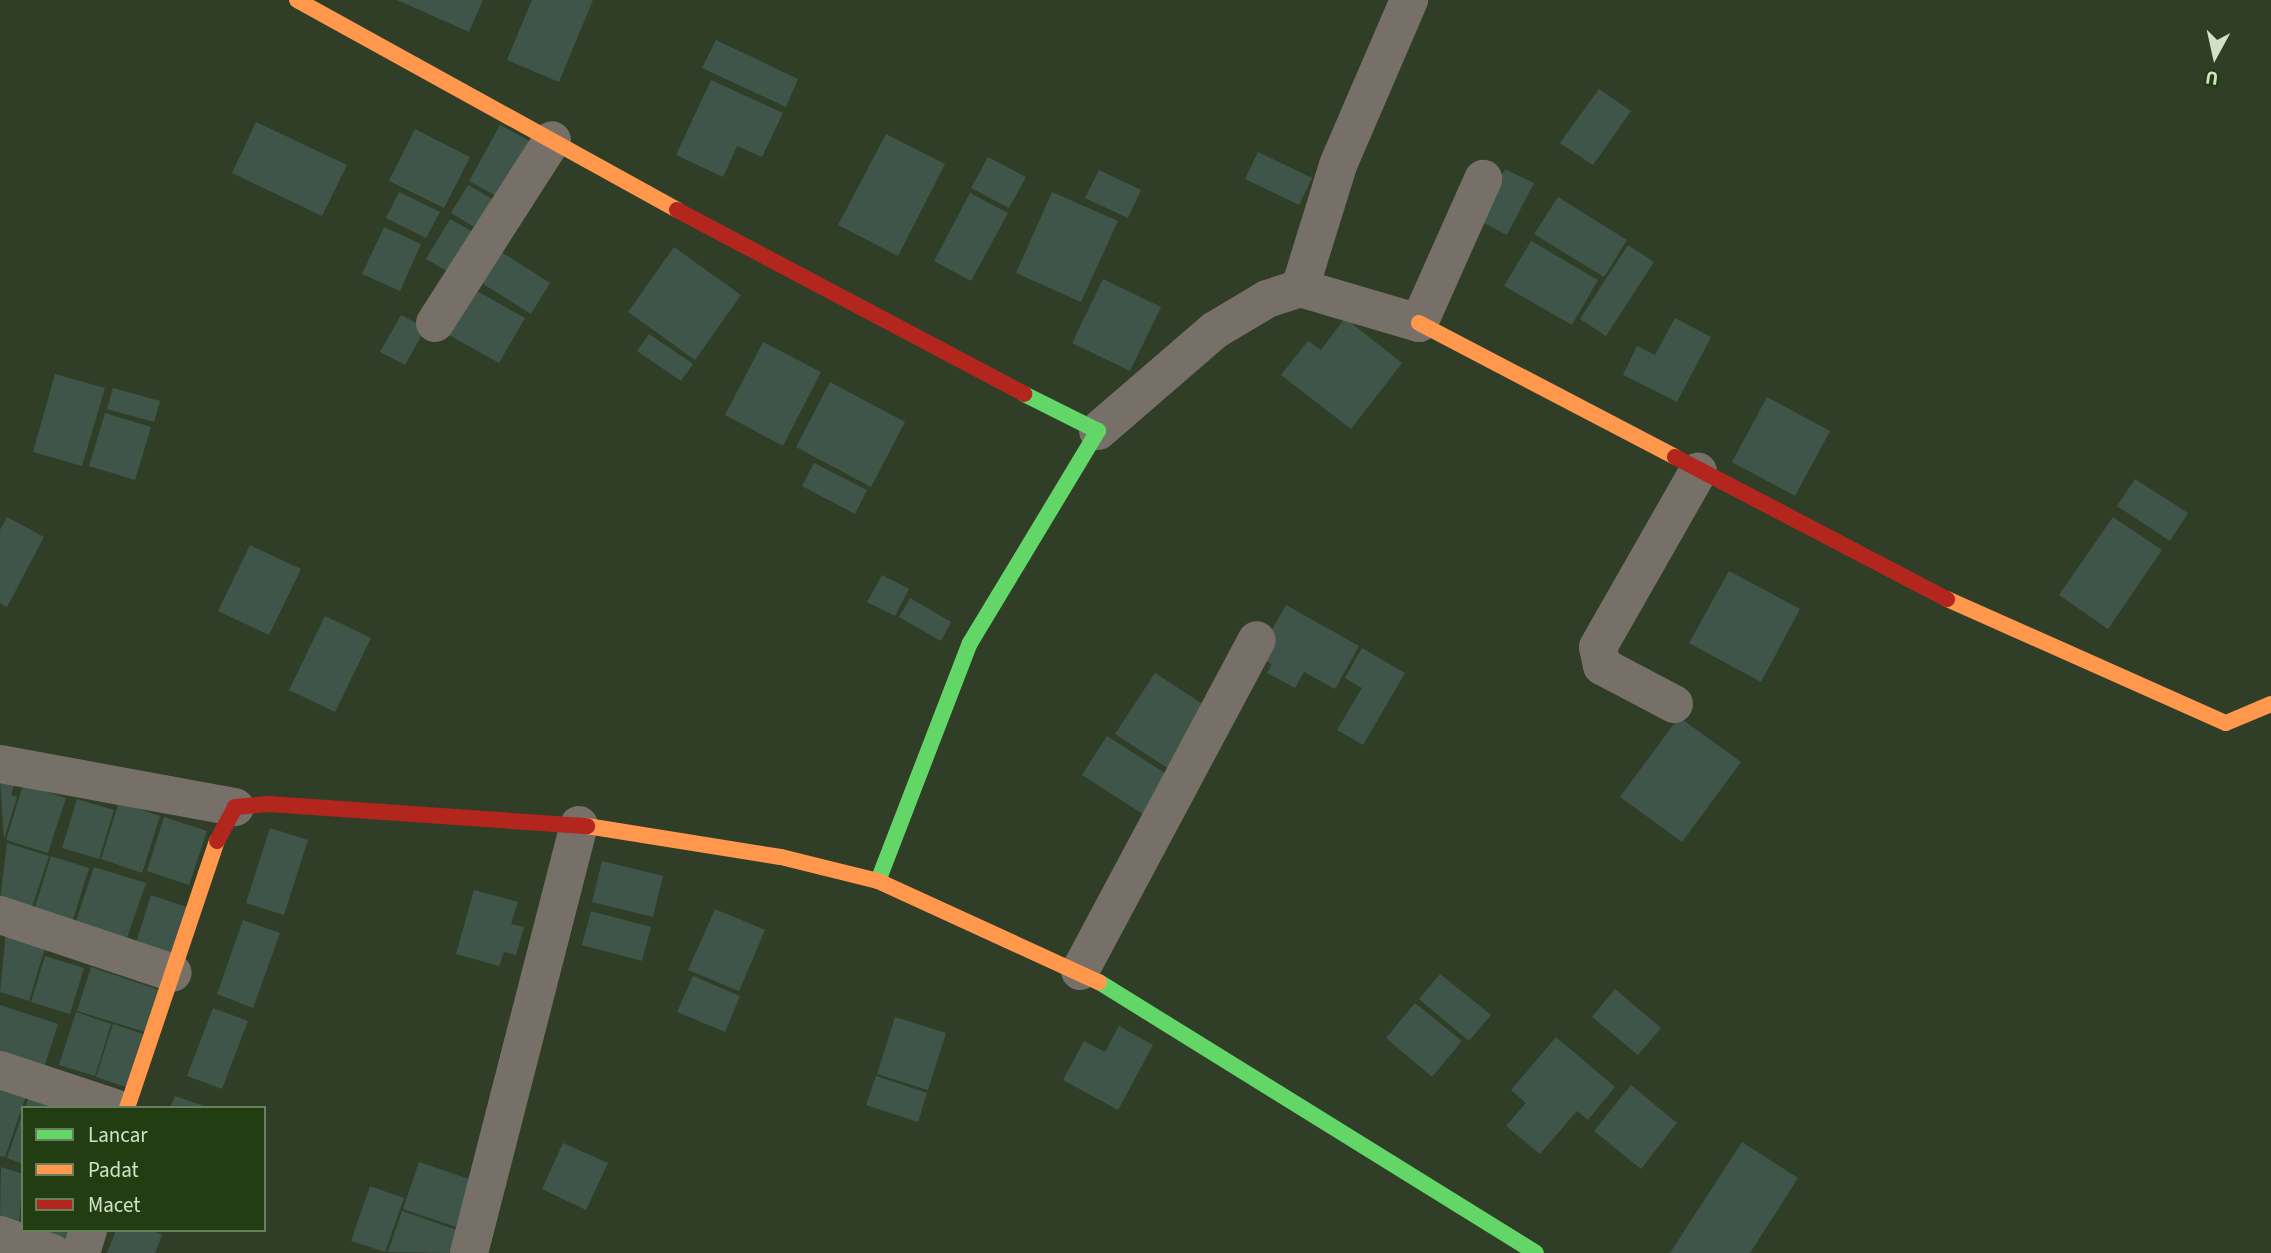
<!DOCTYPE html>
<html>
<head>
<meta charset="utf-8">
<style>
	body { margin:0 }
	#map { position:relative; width:2271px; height:1253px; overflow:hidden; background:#303e27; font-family:"Source Sans 3",sans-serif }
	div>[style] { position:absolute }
	.building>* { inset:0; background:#3f554a }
	.street>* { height:38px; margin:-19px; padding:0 19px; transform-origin:19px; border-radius:19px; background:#767068 }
	.fast>* { height:16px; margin:-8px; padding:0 8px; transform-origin:8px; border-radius:8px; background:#63d668 }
	.slow>* { height:16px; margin:-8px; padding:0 8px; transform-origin:8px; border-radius:8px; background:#ff974d }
	.jam>* { height:16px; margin:-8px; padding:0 8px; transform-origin:8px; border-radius:8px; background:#b3261e }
	span { translate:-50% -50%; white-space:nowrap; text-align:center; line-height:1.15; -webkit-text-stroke:5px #233d12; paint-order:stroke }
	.legend { position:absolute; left:21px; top:1106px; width:245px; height:126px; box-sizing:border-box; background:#233d12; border:2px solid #697f5b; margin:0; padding:9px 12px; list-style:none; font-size:21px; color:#d1e1c9 }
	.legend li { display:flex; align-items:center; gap:14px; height:35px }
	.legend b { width:35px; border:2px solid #697f5b }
	.north { position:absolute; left:2180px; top:21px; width:70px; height:70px; -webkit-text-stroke:5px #233d12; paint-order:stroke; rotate:188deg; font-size:19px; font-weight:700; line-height:28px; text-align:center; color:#d1e1c9 }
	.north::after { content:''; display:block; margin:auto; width:24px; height:32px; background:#d1e1c9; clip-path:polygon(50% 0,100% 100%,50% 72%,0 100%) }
</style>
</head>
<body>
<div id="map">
	<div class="building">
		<i style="clip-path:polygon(397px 0,483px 0,469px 32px)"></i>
		<i style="clip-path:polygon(532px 0,593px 0,559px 82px,507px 60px)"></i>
		<i style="clip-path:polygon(716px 40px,798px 79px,786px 107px,702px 68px)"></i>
		<i style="clip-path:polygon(711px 80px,783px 113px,762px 157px,737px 146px,723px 177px,676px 155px)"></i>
		<i style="clip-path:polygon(1599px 89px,1631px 111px,1593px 165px,1560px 143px)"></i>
		<i style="clip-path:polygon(256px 122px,347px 165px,322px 216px,232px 173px)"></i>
		<i style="clip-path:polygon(500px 125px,530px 141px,498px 197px,469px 181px)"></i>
		<i style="clip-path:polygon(415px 129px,470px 157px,444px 208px,389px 181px)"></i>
		<i style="clip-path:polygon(886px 134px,945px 164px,898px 256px,838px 225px)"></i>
		<i style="clip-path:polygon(1258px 152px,1312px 178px,1299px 205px,1245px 179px)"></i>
		<i style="clip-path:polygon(988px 157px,1026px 177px,1009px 208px,971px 188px)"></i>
		<i style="clip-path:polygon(1505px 169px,1534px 183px,1507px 235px,1478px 220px)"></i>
		<i style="clip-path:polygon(1099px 170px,1141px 190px,1128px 218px,1085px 198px)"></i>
		<i style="clip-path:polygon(468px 185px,501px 204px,484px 233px,451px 213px)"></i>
		<i style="clip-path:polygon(399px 192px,440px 212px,426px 238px,386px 218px)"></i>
		<i style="clip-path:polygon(1052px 192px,1118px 221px,1081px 302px,1016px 273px)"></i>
		<i style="clip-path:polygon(970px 193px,1008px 213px,971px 281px,934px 261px)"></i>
		<i style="clip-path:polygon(1558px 197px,1627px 240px,1604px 277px,1534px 234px)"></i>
		<i style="clip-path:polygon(450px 219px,479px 235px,455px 276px,426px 259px)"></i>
		<i style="clip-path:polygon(384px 227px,421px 244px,400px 291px,362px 274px)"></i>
		<i style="clip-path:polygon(1531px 241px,1598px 280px,1572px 325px,1504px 286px)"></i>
		<i style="clip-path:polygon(1628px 245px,1654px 262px,1606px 336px,1580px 319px)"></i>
		<i style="clip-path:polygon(492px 246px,550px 283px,531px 314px,472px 277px)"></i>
		<i style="clip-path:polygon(674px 247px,741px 295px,695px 360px,628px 312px)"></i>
		<i style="clip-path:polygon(1103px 279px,1161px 307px,1130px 371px,1072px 343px)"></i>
		<i style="clip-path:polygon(466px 285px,525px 318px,499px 363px,440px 330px)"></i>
		<i style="clip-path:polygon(401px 315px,426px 328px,405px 365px,380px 352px)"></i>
		<i style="clip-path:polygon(1345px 318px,1402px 363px,1351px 429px,1281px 375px,1308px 341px,1321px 350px)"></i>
		<i style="clip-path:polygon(1675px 318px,1711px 337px,1677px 402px,1623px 375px,1637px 346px,1655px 355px)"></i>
		<i style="clip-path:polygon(649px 334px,693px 364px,681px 381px,637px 351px)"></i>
		<i style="clip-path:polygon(763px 342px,821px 372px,783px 446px,725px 415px)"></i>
		<i style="clip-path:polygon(55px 374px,105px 388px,82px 466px,33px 452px)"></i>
		<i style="clip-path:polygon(830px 382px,905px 422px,871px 487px,796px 447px)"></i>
		<i style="clip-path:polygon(113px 388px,160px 401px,154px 422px,107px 409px)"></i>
		<i style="clip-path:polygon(1767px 397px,1830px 431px,1795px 496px,1732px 462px)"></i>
		<i style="clip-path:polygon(105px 413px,151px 427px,135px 480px,89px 466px)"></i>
		<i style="clip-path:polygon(814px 463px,867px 490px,855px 514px,802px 486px)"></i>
		<i style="clip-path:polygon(2135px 479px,2188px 513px,2170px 541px,2117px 506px)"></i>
		<i style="clip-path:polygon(7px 517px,44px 537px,7px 607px,0 603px,0 530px)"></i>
		<i style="clip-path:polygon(2113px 517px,2162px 550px,2108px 629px,2059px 595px)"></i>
		<i style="clip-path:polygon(250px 545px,301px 569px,269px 635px,218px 611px)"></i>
		<i style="clip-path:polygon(1729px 571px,1800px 609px,1761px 682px,1689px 643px)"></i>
		<i style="clip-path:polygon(882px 575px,909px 589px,895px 616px,867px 602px)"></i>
		<i style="clip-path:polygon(910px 598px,951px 622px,941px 641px,899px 617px)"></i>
		<i style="clip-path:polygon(1286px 605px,1359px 646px,1335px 689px,1304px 672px,1295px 688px,1267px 673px,1272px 664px,1257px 656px)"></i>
		<i style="clip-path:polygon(325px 616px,371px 638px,335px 712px,289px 690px)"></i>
		<i style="clip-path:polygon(1362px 648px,1405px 673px,1363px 745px,1337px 730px,1362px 688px,1345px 678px)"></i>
		<i style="clip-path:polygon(1155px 673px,1215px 712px,1175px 773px,1115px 734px)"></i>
		<i style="clip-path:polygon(1679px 717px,1741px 762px,1682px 842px,1620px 797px)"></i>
		<i style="clip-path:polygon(1107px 736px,1174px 779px,1149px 818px,1082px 775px)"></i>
		<i style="clip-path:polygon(0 780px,14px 784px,11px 795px,17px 797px,4px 839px)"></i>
		<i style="clip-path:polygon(23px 785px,66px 798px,48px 853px,6px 840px)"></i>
		<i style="clip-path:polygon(77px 799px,114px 810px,99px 859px,62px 848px)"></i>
		<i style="clip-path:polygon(119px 802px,160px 816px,142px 873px,101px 859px)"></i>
		<i style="clip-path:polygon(164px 817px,207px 831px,189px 885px,147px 871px)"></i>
		<i style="clip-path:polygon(270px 828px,308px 840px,284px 915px,246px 903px)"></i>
		<i style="clip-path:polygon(7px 843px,49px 856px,31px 910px,0 900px)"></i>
		<i style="clip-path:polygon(51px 856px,89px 868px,72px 923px,34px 910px)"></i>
		<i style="clip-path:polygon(602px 861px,663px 876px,653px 917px,592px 902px)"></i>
		<i style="clip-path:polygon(94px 867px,146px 883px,126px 941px,75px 924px)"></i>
		<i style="clip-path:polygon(474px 890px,518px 902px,511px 924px,524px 927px,516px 955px,504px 952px,499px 966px,456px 954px)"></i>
		<i style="clip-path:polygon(151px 895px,189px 908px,173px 956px,136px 943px)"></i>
		<i style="clip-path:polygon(715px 909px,765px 930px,739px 991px,688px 970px)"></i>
		<i style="clip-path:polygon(591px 911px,651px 927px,642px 961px,582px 945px)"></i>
		<i style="clip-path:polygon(243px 920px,280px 933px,253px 1008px,217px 994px)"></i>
		<i style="clip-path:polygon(6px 932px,46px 944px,29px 1001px,0 992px)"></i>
		<i style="clip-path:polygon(45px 956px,84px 968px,70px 1014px,31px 1002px)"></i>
		<i style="clip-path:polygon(91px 967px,159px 990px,145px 1032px,77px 1011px)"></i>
		<i style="clip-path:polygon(1440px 974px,1491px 1015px,1469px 1041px,1419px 999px)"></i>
		<i style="clip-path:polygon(693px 976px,740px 996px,725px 1032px,677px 1012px)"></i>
		<i style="clip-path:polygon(1615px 989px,1661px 1028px,1638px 1055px,1592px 1017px)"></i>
		<i style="clip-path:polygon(1415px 1003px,1462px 1041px,1432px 1077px,1386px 1038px)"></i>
		<i style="clip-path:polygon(0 1005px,58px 1024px,44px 1068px,0 1054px)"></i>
		<i style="clip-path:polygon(213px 1008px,248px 1021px,222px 1089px,187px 1076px)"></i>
		<i style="clip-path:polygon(76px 1012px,111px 1024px,95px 1076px,59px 1065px)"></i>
		<i style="clip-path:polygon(895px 1017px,946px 1033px,928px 1090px,877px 1074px)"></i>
		<i style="clip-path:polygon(113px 1024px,146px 1035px,129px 1088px,96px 1077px)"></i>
		<i style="clip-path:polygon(1119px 1026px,1153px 1045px,1118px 1110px,1063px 1080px,1084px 1041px,1105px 1052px)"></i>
		<i style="clip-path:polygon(1556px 1037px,1615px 1087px,1588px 1120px,1577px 1111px,1540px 1154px,1506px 1126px,1526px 1103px,1511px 1090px)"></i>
		<i style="clip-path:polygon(876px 1076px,927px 1093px,918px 1122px,866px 1105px)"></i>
		<i style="clip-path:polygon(1631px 1085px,1677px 1123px,1641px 1169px,1594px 1131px)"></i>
		<i style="clip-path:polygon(0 1087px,26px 1096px,5px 1157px,0 1156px)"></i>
		<i style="clip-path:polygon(29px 1096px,61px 1108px,25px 1108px)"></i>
		<i style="clip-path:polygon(175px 1096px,207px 1107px,207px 1108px,170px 1108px)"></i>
		<i style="clip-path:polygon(22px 1115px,23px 1115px,23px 1164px,7px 1158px)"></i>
		<i style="clip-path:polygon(1742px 1142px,1798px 1178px,1750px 1253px,1670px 1253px)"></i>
		<i style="clip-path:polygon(563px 1143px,608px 1163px,586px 1210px,542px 1189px)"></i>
		<i style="clip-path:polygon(419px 1162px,478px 1182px,462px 1229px,403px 1209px)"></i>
		<i style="clip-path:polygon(1px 1167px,23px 1174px,19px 1225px,0 1219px)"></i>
		<i style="clip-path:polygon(370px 1186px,404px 1198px,385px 1252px,351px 1241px)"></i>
		<i style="clip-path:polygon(402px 1211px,460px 1231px,452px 1253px,388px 1252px)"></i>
		<i style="clip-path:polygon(36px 1230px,70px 1230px,66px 1241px)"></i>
		<i style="clip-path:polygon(116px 1230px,150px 1230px,162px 1235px,155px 1253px,107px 1253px)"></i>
	</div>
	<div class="street">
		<i style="left:1300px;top:288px;width:129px;rotate:-72.8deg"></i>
		<i style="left:1338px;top:165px;width:180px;rotate:-66.7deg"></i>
		<i style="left:435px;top:323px;width:217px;rotate:-57.4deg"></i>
		<i style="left:1098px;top:431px;width:155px;rotate:-40.8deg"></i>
		<i style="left:1215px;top:330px;width:61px;rotate:-30.8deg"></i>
		<i style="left:1267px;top:299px;width:35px;rotate:-18deg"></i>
		<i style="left:1300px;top:288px;width:124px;rotate:16.4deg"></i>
		<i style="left:1419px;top:323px;width:158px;rotate:-66deg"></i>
		<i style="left:1674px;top:704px;width:81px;rotate:-152.2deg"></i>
		<i style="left:1602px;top:666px;width:19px;rotate:-102deg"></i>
		<i style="left:1598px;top:647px;width:202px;rotate:-60.3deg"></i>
		<i style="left:0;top:764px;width:239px;rotate:10.4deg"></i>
		<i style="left:0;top:915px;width:182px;rotate:18.5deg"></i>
		<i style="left:1080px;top:971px;width:375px;rotate:-61.9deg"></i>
		<i style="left:0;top:1070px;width:121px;rotate:18.3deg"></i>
		<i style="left:0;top:1235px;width:55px;rotate:19.1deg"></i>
		<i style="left:81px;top:1253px;width:24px;rotate:-73deg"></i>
		<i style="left:469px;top:1253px;width:442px;rotate:-75.6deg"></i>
	</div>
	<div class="fast">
		<i style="left:878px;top:881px;width:255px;rotate:-68.9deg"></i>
		<i style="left:970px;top:643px;width:248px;rotate:-58.9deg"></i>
		<i style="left:1098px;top:431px;width:83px;rotate:-153.4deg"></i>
		<i style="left:1099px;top:982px;width:514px;rotate:31.8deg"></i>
	</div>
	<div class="slow">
		<i style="left:297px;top:0;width:434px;rotate:28.9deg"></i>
		<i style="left:1419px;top:323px;width:289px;rotate:27.6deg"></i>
		<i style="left:1947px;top:599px;width:305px;rotate:24deg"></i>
		<i style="left:2226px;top:723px;width:49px;rotate:-22.9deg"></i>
		<i style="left:587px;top:826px;width:196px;rotate:9.1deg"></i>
		<i style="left:781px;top:857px;width:100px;rotate:13.9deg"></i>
		<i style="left:878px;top:881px;width:243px;rotate:24.6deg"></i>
		<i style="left:127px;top:1108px;width:282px;rotate:-71.4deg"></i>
	</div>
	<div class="jam">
		<i style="left:677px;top:210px;width:393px;rotate:27.9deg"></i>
		<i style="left:1675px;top:457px;width:307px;rotate:27.6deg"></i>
		<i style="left:217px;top:841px;width:38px;rotate:-62deg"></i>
		<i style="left:235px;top:807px;width:34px;rotate:-5deg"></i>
		<i style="left:269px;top:804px;width:319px;rotate:4deg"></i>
	</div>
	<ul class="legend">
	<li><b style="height:9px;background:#63d668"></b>Lancar</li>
	<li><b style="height:9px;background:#ff974d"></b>Padat</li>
	<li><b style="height:9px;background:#b3261e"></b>Macet</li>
	</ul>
	<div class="north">U</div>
</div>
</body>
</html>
